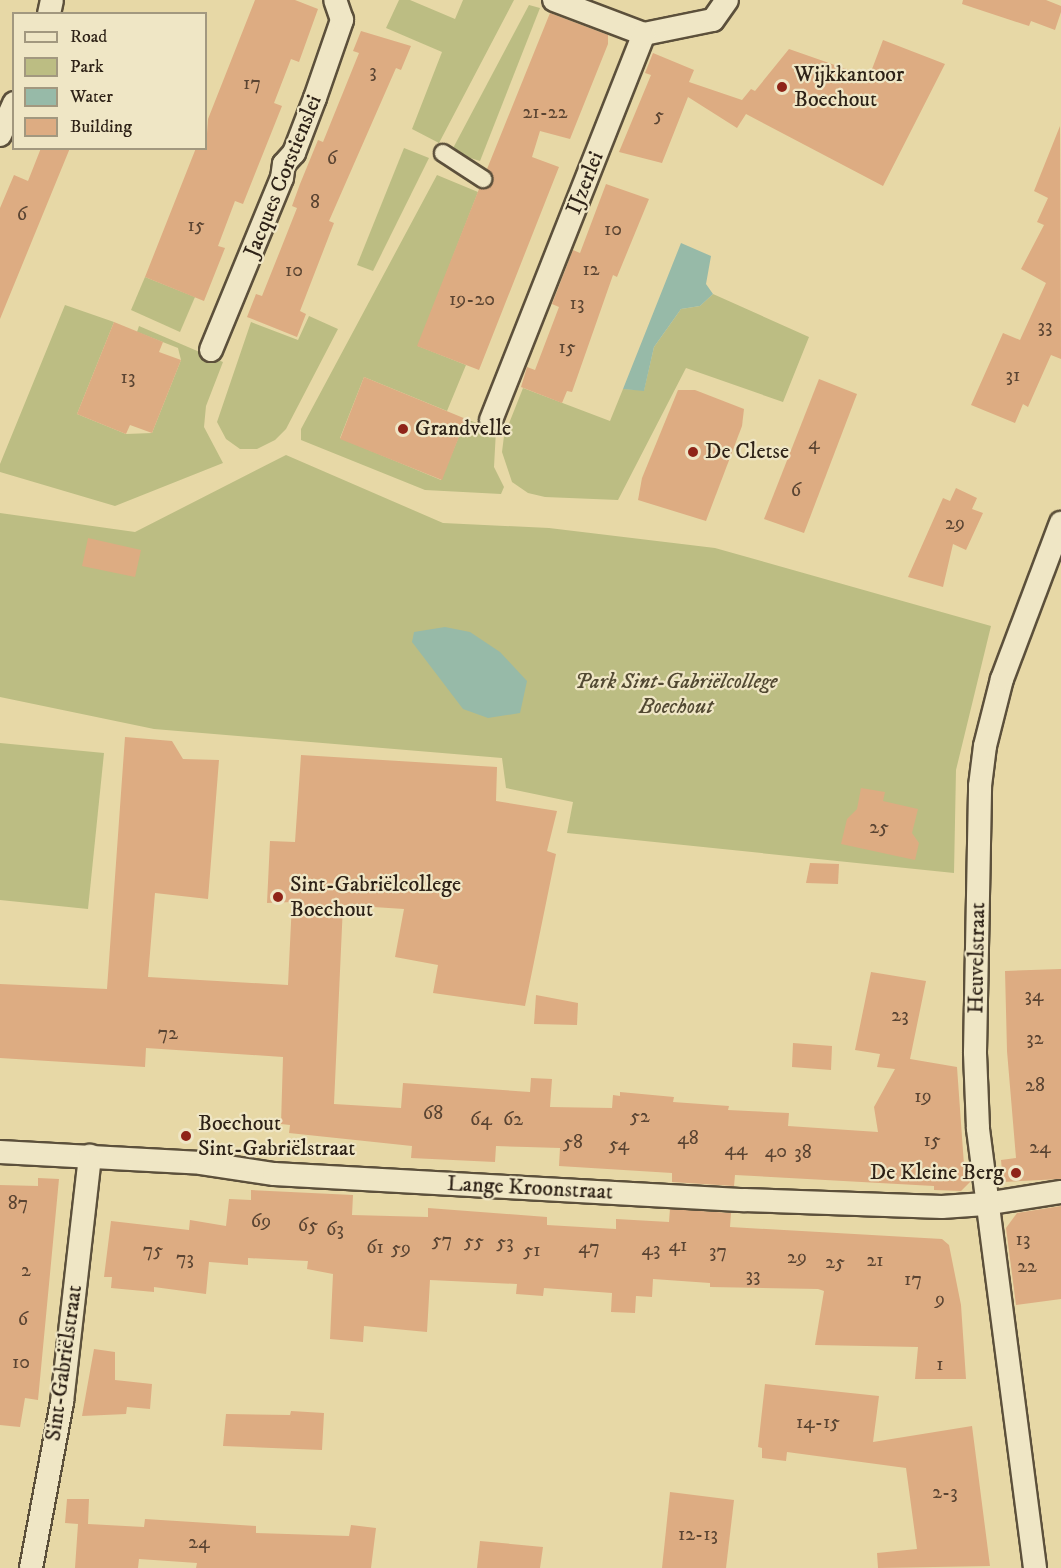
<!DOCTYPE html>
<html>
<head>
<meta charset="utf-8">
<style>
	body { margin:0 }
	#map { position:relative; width:1061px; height:1568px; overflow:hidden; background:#e7d8a6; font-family:"IM FELL DW Pica",serif }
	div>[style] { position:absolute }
	.green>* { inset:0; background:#bcbd83 }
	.water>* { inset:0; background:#97baa8 }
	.building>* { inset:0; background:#ddac82 }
	.roads { filter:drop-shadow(2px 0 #5c503b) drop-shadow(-2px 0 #5c503b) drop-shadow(0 2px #5c503b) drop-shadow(0 -2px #5c503b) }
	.pedestrian>* { height:16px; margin:-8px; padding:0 8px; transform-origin:8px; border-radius:8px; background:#efe6c5 }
	.minor>* { height:22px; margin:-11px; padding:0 11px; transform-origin:11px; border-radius:11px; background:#efe6c5 }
	.dots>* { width:16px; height:16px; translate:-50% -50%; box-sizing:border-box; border:3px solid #efe6c5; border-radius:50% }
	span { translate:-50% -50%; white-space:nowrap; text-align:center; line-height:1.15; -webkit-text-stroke:4.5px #efe6c5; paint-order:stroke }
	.number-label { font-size:20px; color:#5a4432 }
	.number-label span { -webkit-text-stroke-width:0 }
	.poi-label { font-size:22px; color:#2e2217 }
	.left { translate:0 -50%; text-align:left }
	.right { translate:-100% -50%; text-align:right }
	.street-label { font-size:22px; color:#2e2217 }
	.park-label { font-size:22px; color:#524932; font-style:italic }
	.legend { position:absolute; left:12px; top:12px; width:195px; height:138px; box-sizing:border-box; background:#efe6c5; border:2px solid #a2987f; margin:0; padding:8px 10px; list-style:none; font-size:18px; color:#2e2217 }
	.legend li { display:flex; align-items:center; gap:12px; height:30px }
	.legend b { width:30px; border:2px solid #a2987f }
</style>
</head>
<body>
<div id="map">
	<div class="green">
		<i style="clip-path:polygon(399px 0,410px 0,455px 19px,463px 0,514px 0,439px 143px,412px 129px,442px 52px,386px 28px)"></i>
		<i style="clip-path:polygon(529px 5px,540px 8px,480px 161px,451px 152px)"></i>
		<i style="clip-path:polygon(404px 148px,429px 158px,373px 271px,357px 265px)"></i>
		<i style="clip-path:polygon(437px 175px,478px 192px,418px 346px,466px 365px,447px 411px,364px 377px,340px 438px,441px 480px,466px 419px,496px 430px,494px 467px,504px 487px,501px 494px,425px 490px,301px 440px,301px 429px)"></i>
		<i style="clip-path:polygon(145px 277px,195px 297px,180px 332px,131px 310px)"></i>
		<i style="clip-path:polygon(713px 294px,809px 337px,783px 402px,686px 368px,618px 500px,545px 497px,528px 493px,512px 482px,502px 452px,504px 436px,523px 388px,610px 421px,623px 389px,644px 390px,654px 347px,681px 309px,700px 306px)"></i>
		<i style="clip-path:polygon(65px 305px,114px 322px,77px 414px,126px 434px,152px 433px,181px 360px,178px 348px,137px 332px,139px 326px,223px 362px,206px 406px,204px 427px,223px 463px,115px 506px,0 472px,0 464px)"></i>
		<i style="clip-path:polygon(309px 316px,338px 329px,286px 429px,275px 440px,257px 449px,240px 449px,226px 439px,217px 422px,251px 322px,298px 340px)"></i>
		<i style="clip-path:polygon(286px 455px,443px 523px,549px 528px,715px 548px,991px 626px,956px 770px,954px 873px,567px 833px,573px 802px,506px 788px,502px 758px,154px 729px,0 697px,0 513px,135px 532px)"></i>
		<i style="clip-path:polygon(0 743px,104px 753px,88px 909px,0 900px)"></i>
	</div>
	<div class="water">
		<i style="clip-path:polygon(681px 243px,711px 256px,706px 284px,713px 294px,700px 306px,681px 309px,654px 347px,644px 391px,623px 389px)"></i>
		<i style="clip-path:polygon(445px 627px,470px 632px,500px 652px,527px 681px,520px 713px,488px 718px,463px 709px,412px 642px,414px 632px)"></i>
	</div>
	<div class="building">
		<i style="clip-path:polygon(255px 0,295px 0,318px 9px,299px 62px,291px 59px,274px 103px,282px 106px,243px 204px,235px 201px,218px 246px,225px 248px,204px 301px,145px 277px,196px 148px,206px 148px,208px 119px)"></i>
		<i style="clip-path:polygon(963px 0,1046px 0,1061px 6px,1061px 12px,1055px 30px,1031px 21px,1029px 26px,962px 4px)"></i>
		<i style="clip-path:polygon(550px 13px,608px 35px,608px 44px,570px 139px,540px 131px,532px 157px,559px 167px,479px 370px,417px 346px,479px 189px,492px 184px,493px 175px,487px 169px)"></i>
		<i style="clip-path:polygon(361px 31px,411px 46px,401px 70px,396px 68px,329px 221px,334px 223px,300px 311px,306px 314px,297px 337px,247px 317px,256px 294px,262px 296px,280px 251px,297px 208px,292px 206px,300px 184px,318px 140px,323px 142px,359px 53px,353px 51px)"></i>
		<i style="clip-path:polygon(883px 40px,945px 64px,883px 186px,746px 114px,737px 128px,688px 97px,662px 163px,619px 152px,651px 75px,645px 73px,653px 53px,694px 70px,689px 82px,742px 100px,751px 89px,755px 91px,789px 49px,869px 77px)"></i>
		<i style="clip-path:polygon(1060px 126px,1061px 359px,1051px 355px,1028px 407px,1023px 404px,1015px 423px,971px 405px,1003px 333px,1020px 340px,1046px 283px,1021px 269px,1044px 225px,1037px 222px,1048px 198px,1034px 191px)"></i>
		<i style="clip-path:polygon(41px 148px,70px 148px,0 319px,0 208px,14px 175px,28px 181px)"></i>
		<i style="clip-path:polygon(606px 184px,649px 199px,617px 277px,613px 275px,572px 392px,567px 391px,562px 403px,521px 387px,527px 367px,535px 370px,559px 307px,552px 304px,573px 250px,580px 253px)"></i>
		<i style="clip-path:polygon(114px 322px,163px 342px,159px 352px,181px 360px,152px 433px,130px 425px,126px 434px,77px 414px)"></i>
		<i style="clip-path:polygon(364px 377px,466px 419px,442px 480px,340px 439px)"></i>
		<i style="clip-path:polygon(819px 379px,857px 394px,804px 533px,764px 519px)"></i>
		<i style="clip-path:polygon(678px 390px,695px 390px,744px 409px,742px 426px,706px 521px,638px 500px,642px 478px)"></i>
		<i style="clip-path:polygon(956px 488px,977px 498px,972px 509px,983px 513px,966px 550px,953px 544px,943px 587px,908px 577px,943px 498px,950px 501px)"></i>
		<i style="clip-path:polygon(88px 538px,141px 550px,135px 577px,82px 566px)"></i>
		<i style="clip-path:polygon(125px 737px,172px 741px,183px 759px,219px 760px,208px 899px,155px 893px,148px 977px,288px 985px,292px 902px,267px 903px,270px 841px,295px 842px,301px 755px,497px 767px,496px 801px,557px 811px,547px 851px,556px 854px,525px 1006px,433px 993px,438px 965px,395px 957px,404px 909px,343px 905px,334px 1104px,401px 1108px,403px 1083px,530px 1092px,531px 1078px,552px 1079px,550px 1107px,612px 1108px,613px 1095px,620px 1096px,620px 1092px,674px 1097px,673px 1102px,729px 1106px,728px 1110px,789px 1113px,788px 1126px,878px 1132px,874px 1107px,895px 1069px,877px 1067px,880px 1054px,855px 1050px,871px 972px,926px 981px,910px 1059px,957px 1067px,964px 1165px,969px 1165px,971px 1181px,961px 1191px,934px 1190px,934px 1186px,735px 1175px,734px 1186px,672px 1182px,672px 1173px,559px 1166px,560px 1148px,527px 1147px,496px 1146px,495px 1162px,411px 1158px,412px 1146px,289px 1133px,290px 1125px,281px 1124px,283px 1057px,146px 1048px,145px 1067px,0 1058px,0 984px,107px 989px)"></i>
		<i style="clip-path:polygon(861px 788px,885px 792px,883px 801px,918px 809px,912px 833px,919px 843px,915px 860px,841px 844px,847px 819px,857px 809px)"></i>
		<i style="clip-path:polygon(810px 863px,839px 864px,838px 884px,806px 883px)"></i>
		<i style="clip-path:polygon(1061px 969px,1061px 1179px,1003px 1182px,1001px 1160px,1016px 1158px,1007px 1051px,1005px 971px)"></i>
		<i style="clip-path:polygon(536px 995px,578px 1003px,577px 1025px,534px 1024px)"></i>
		<i style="clip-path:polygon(793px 1043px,832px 1046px,831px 1070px,792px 1067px)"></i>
		<i style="clip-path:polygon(38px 1178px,59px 1179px,38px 1400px,25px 1398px,20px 1427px,0 1425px,0 1185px,38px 1186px)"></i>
		<i style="clip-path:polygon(251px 1190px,353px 1195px,352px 1215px,428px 1217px,428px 1208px,547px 1217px,547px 1225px,616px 1229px,616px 1219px,669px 1222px,670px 1209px,731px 1213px,730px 1227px,942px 1239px,949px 1245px,961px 1305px,966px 1379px,915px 1379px,918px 1347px,815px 1345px,824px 1291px,818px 1289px,710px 1287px,710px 1283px,653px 1279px,652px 1297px,636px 1296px,635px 1313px,611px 1312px,612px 1293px,544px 1288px,543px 1296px,516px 1294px,517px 1284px,430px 1280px,427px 1332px,364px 1326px,363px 1342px,330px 1339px,333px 1274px,307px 1269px,308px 1261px,248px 1258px,248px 1265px,209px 1262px,206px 1294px,154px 1287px,154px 1292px,111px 1288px,112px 1277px,104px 1277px,111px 1221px,189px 1230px,190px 1220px,226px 1226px,229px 1199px,251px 1200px)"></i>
		<i style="clip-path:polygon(1061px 1206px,1061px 1299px,1016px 1305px,1006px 1228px,1017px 1213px)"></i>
		<i style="clip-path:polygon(94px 1349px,115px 1352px,115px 1380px,152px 1384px,150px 1409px,127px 1407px,126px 1414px,82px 1416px)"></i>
		<i style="clip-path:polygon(765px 1384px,879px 1396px,873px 1442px,972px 1426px,990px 1566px,878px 1568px,877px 1553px,917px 1549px,906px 1468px,787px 1452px,786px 1461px,762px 1458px,762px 1448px,758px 1447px)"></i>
		<i style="clip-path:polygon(291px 1411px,324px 1413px,322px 1450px,223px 1446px,226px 1414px,290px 1415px)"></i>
		<i style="clip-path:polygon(670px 1492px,734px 1500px,726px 1568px,662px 1568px)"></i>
		<i style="clip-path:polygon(67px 1499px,89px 1499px,88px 1524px,144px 1527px,145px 1519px,256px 1526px,256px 1533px,349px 1536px,351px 1525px,376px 1528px,371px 1568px,196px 1568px,197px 1563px,139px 1559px,138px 1568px,75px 1568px,78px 1524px,65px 1523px)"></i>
		<i style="clip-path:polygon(480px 1541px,543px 1547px,540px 1568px,477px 1568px)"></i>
	</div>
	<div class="roads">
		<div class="pedestrian">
			<i style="left:443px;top:153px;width:48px;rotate:33deg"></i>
		</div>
		<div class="minor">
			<i style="left:554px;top:0;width:96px;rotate:20.7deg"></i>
			<i style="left:49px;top:14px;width:14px;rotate:-78deg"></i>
			<i style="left:644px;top:34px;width:70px;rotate:-11.5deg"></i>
			<i style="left:713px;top:20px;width:24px;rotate:-55deg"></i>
			<i style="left:0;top:135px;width:35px;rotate:-66deg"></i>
			<i style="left:211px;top:350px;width:186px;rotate:-67.6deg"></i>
			<i style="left:282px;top:178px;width:14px;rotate:-82deg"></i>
			<i style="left:284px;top:164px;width:15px;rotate:-48deg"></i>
			<i style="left:294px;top:153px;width:59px;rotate:-69.1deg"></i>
			<i style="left:315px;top:98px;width:83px;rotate:-70.9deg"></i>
			<i style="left:342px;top:20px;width:21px;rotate:-109deg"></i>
			<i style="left:491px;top:420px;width:415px;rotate:-68.4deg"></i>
			<i style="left:0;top:1152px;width:201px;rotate:3.1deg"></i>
			<i style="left:201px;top:1163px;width:74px;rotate:8.6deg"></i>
			<i style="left:274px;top:1174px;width:471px;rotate:3.2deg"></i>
			<i style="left:744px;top:1200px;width:198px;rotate:2deg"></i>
			<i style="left:942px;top:1207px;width:43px;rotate:-4deg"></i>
			<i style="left:985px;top:1204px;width:77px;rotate:-9deg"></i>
			<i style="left:31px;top:1568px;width:169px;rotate:-79.4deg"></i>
			<i style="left:62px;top:1402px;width:248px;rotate:-83.5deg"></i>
			<i style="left:1035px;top:1568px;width:444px;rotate:-97.4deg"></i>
			<i style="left:978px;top:1128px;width:76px;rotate:-92.3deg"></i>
			<i style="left:975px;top:1052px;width:266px;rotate:-88.9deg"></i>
			<i style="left:980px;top:786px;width:40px;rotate:-82.9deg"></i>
			<i style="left:985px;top:746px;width:69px;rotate:-75.8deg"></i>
			<i style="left:1002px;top:679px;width:167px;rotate:-69.3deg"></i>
		</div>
	</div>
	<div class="dots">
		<i style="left:782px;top:87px;background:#8f2418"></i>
		<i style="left:403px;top:429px;background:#8f2418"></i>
		<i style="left:693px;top:452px;background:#8f2418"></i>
		<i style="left:278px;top:897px;background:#8f2418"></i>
		<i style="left:186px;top:1136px;background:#8f2418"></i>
		<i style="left:1016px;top:1173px;background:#8f2418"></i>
	</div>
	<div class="number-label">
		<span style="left:373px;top:71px">3</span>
		<span style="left:252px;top:83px">17</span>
		<span style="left:545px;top:112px">21-22</span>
		<span style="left:659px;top:115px">5</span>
		<span style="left:332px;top:158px">6</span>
		<span style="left:315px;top:202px">8</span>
		<span style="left:22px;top:214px">6</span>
		<span style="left:196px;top:225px">15</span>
		<span style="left:613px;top:229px">10</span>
		<span style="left:591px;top:269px">12</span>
		<span style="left:294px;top:270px">10</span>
		<span style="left:472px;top:299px">19-20</span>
		<span style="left:577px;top:303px">13</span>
		<span style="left:1045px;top:326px">33</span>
		<span style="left:567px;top:347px">15</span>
		<span style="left:1013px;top:375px">31</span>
		<span style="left:128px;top:377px">13</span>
		<span style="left:814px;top:443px">4</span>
		<span style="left:796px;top:490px">6</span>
		<span style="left:955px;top:523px">29</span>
		<span style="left:879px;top:827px">25</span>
		<span style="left:1034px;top:995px">34</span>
		<span style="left:900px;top:1015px">23</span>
		<span style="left:168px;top:1033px">72</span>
		<span style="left:1035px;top:1038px">32</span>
		<span style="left:1035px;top:1085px">28</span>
		<span style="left:923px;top:1096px">19</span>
		<span style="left:433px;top:1113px">68</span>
		<span style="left:640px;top:1116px">52</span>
		<span style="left:481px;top:1119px">64</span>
		<span style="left:513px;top:1119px">62</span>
		<span style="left:688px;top:1138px">48</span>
		<span style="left:932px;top:1140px">15</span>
		<span style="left:573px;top:1142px">58</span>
		<span style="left:619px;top:1144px">54</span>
		<span style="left:1040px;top:1147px">24</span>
		<span style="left:736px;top:1149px">44</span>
		<span style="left:776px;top:1151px">40</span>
		<span style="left:803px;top:1152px">38</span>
		<span style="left:18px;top:1203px">87</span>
		<span style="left:261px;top:1221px">69</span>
		<span style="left:308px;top:1225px">65</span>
		<span style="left:335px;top:1229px">63</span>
		<span style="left:1023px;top:1239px">13</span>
		<span style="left:442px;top:1240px">57</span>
		<span style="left:474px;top:1241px">55</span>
		<span style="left:505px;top:1242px">53</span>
		<span style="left:678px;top:1245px">41</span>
		<span style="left:375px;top:1247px">61</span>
		<span style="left:589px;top:1247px">47</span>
		<span style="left:401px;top:1248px">59</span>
		<span style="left:651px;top:1249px">43</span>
		<span style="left:153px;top:1250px">75</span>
		<span style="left:532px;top:1250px">51</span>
		<span style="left:718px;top:1251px">37</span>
		<span style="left:797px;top:1257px">29</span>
		<span style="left:185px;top:1258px">73</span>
		<span style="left:875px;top:1260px">21</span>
		<span style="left:835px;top:1262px">25</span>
		<span style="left:1027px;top:1266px">22</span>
		<span style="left:26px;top:1270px">2</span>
		<span style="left:753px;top:1275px">33</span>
		<span style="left:913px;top:1279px">17</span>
		<span style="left:940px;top:1299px">9</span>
		<span style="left:23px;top:1319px">6</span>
		<span style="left:21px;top:1362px">10</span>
		<span style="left:940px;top:1364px">1</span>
		<span style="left:818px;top:1422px">14-15</span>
		<span style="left:945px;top:1492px">2-3</span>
		<span style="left:698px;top:1534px">12-13</span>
		<span style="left:199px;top:1542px">24</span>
	</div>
	<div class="poi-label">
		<span class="left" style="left:794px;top:87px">Wijkkantoor<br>Boechout</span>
		<span class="left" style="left:415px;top:429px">Grandvelle</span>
		<span class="left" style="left:705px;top:452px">De Cletse</span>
		<span class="left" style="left:290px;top:897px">Sint-Gabriëlcollege<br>Boechout</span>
		<span class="left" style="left:198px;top:1136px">Boechout<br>Sint-Gabriëlstraat</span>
		<span class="right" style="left:1004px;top:1173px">De Kleine Berg</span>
	</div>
	<div class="street-label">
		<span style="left:283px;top:176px;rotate:-68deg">Jacques Corstienslei</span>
		<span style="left:585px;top:183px;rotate:-68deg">IJzerlei</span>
		<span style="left:977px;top:958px;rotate:-89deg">Heuvelstraat</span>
		<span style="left:530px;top:1188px;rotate:3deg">Lange Kroonstraat</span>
		<span style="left:64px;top:1363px;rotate:-82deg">Sint-Gabriëlstraat</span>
	</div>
	<div class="park-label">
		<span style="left:676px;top:694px">Park Sint-Gabriëlcollege<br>Boechout</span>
	</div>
	<ul class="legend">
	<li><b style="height:8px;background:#efe6c5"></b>Road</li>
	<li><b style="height:16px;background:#bcbd83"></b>Park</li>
	<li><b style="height:16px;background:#97baa8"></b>Water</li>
	<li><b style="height:16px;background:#ddac82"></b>Building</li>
	</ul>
</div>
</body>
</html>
